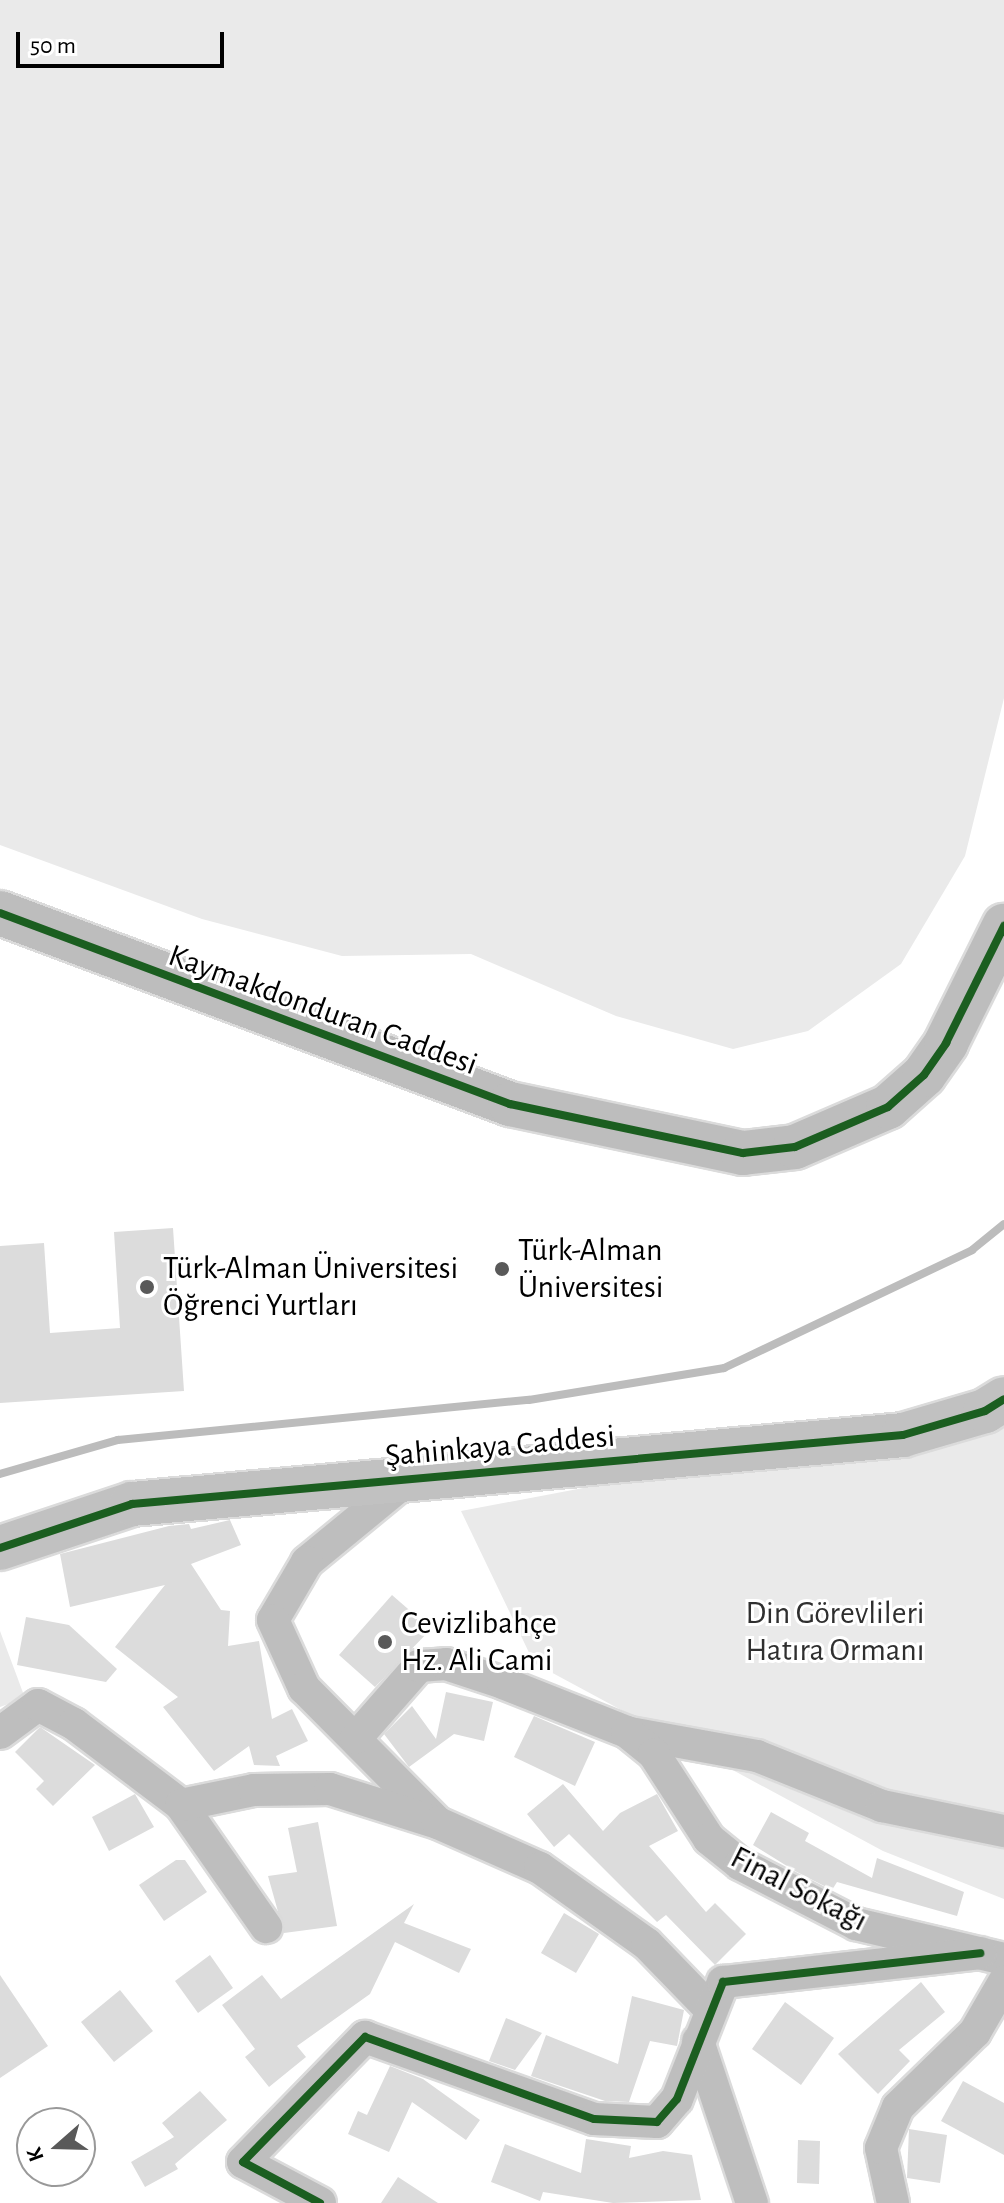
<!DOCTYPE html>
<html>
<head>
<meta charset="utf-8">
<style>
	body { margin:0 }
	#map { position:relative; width:1004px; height:2203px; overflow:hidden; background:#fff; font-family:"Alegreya Sans",sans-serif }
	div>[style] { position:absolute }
	.green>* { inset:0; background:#eaeaea }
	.stream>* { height:8px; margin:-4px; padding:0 4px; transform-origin:4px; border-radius:4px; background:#bcbcbc }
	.building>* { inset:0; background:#dcdcdc }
	.roads { filter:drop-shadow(2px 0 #dbdbdb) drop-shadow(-2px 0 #dbdbdb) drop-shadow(0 2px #dbdbdb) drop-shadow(0 -2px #dbdbdb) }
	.street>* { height:32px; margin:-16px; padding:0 16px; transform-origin:16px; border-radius:16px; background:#bebebe }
	.secondary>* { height:44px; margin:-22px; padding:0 22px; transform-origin:22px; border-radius:22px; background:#c1c1c1 }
	.primary>* { height:44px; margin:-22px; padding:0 22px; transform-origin:22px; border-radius:22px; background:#bdbdbd }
	.cycleway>* { height:8px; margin:-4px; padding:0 4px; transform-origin:4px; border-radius:4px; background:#1b5e20 }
	.dots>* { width:22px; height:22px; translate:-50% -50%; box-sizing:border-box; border:4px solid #fff; border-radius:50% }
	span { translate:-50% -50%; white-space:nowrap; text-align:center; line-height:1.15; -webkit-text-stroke:6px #fff; paint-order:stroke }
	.street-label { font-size:32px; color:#000 }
	.poi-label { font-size:32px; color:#000 }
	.left { translate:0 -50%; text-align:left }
	.park-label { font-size:32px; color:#2f2f2f }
	.north { position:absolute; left:16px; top:2107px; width:80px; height:80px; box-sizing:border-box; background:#fff; border:2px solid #999; border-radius:50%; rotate:250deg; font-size:22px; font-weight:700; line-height:32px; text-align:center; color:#000 }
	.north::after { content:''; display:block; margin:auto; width:28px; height:36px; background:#595959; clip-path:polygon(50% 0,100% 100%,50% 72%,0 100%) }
	.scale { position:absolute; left:16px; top:32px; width:208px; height:36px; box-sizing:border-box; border:4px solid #000; border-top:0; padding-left:10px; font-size:24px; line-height:28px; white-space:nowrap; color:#000; -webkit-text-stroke:6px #fff; paint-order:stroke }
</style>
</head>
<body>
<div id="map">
	<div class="green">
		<i style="clip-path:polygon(0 0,1004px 0,1004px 698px,965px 856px,901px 964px,808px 1031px,733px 1049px,616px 1016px,471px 954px,342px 956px,202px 919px,0 845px)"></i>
		<i style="clip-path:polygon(1004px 1428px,1004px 1899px,883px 1851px,534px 1663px,461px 1511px,599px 1485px,936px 1450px)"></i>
		<i style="clip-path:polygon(0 1631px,25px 1698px,0 1707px)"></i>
	</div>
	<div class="stream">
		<i style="left:0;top:1474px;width:123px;rotate:-16.1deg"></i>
		<i style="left:118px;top:1440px;width:413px;rotate:-5.6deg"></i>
		<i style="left:529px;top:1400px;width:198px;rotate:-9.3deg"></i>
		<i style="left:724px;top:1368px;width:275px;rotate:-25.4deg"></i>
		<i style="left:972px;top:1250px;width:41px;rotate:-39.1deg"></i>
	</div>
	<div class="building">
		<i style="clip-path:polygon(173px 1228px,184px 1391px,0 1403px,0 1246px,44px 1243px,50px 1333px,120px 1328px,114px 1232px)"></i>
		<i style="clip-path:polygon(230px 1520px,241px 1545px,191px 1564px,221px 1610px,230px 1611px,228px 1646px,259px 1641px,272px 1719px,292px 1709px,308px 1741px,276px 1756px,280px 1766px,254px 1765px,249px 1746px,214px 1771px,163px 1707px,178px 1697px,115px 1647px,165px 1585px,70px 1607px,60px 1554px,169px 1526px,189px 1524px,191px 1529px)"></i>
		<i style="clip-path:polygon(392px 1595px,431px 1629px,375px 1687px,339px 1655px)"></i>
		<i style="clip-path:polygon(26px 1617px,69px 1625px,117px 1669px,106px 1682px,17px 1665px)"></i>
		<i style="clip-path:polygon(446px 1692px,493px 1702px,484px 1741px,454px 1734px,409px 1767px,384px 1734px,412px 1706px,436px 1739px)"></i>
		<i style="clip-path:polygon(534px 1716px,595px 1742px,575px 1786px,514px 1757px)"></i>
		<i style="clip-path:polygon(40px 1727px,95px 1765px,53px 1806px,36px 1789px,44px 1781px,15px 1752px)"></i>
		<i style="clip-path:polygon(563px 1784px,603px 1831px,620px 1813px,657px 1794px,678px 1831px,649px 1846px,706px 1912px,715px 1903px,746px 1934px,715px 1965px,666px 1915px,657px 1922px,569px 1834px,554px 1847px,527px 1814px)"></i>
		<i style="clip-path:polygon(135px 1794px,154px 1827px,109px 1851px,92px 1817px)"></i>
		<i style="clip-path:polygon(771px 1812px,809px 1833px,805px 1841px,872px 1878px,877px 1858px,964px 1892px,957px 1916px,837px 1882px,832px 1890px,795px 1871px,753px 1845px)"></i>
		<i style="clip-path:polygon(318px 1822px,337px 1926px,284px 1933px,268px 1876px,297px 1872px,288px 1828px)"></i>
		<i style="clip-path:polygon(176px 1860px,185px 1860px,207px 1892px,164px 1921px,139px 1885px)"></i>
		<i style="clip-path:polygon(414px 1904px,404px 1923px,471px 1949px,459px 1973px,395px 1942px,370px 1994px,297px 2046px,306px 2057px,269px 2087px,245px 2057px,255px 2049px,222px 2005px,262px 1975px,281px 1999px)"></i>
		<i style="clip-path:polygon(564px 1913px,599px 1934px,576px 1973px,541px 1953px)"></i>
		<i style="clip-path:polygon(210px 1955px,233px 1988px,198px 2013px,175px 1981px)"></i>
		<i style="clip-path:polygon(0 1975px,48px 2046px,0 2078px)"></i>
		<i style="clip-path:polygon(921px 1982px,945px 2012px,899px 2050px,910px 2061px,878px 2094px,838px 2054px)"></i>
		<i style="clip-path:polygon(120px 1990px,153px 2031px,114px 2062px,81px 2022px)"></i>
		<i style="clip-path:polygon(632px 1996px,684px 2010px,677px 2046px,650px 2041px,629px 2102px,605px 2101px,531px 2076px,546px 2035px,618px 2064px)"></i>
		<i style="clip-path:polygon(785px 2002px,834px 2038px,801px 2085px,752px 2049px)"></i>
		<i style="clip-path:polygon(506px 2018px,542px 2033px,515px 2070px,489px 2061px)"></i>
		<i style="clip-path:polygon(390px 2066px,423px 2079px,480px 2120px,466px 2140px,412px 2102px,389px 2152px,348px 2134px,358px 2111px,367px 2115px)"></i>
		<i style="clip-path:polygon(963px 2081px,1004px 2103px,1004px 2155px,941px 2121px)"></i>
		<i style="clip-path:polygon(200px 2091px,227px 2120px,175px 2164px,178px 2169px,145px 2187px,131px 2162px,174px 2137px,162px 2123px)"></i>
		<i style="clip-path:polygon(909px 2129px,947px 2135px,940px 2183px,907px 2178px)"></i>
		<i style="clip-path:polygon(586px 2139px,631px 2146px,629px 2158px,663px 2151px,692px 2155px,701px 2200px,613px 2203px,543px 2192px,540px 2201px,491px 2182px,505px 2144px,581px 2173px)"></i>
		<i style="clip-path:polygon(798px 2140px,820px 2141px,819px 2184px,797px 2183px)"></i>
		<i style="clip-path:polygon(398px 2177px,438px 2203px,381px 2203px)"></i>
	</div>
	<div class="roads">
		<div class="street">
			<i style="left:408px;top:1479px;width:131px;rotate:140.6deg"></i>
			<i style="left:307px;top:1562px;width:67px;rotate:120.4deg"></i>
			<i style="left:273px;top:1620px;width:75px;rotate:65.5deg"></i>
			<i style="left:304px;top:1688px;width:187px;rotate:45.2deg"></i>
			<i style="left:0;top:1733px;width:47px;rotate:-36.4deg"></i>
			<i style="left:38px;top:1705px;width:41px;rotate:27.8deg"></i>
			<i style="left:74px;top:1724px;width:134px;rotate:37.1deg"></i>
			<i style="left:181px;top:1805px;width:149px;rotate:55.1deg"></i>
			<i style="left:630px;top:1733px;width:129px;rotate:10.3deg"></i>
			<i style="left:757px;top:1756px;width:135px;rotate:21.8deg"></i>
			<i style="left:882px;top:1806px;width:125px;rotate:11.6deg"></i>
			<i style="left:356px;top:1738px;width:96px;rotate:-48.8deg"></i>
			<i style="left:419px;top:1666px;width:27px;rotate:-4deg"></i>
			<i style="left:446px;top:1664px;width:60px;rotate:18.4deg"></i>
			<i style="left:503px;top:1683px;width:133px;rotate:21.6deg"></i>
			<i style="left:627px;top:1732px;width:35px;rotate:39deg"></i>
			<i style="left:654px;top:1754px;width:101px;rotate:57.1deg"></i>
			<i style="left:709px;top:1839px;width:40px;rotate:39deg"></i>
			<i style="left:740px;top:1864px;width:131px;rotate:27.3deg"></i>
			<i style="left:856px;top:1924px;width:152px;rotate:13.3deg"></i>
			<i style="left:181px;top:1805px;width:75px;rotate:-11.6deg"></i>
			<i style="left:254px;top:1790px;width:76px;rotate:-0.8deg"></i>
			<i style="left:330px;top:1789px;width:113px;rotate:17.5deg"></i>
			<i style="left:438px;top:1823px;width:111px;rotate:23.8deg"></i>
			<i style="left:540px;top:1868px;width:131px;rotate:35.4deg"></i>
			<i style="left:647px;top:1944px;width:91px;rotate:45.9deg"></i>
			<i style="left:698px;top:2041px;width:171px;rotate:71.6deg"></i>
			<i style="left:320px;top:2203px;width:87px;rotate:-152deg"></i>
			<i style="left:243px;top:2162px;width:175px;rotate:-45.7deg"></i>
			<i style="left:365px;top:2037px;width:243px;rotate:19.7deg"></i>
			<i style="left:594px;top:2119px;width:63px;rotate:2.7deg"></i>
			<i style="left:657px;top:2122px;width:30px;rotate:-49deg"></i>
			<i style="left:677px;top:2099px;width:126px;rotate:-68.5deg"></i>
			<i style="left:723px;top:1982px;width:259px;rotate:-6.4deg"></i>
			<i style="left:893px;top:2203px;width:56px;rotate:-102.3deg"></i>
			<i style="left:881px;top:2148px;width:44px;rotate:-67.5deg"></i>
			<i style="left:898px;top:2107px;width:107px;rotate:-44.2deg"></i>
			<i style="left:975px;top:2032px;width:58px;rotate:-59.9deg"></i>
		</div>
		<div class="secondary">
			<i style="left:0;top:1548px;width:139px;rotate:-18.4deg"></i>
			<i style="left:132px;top:1504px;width:774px;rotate:-5.11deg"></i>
			<i style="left:903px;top:1435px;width:85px;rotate:-16.3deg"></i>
			<i style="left:985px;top:1411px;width:22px;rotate:-32deg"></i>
		</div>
		<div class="primary">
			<i style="left:0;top:913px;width:545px;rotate:20.53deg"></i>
			<i style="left:510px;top:1104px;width:238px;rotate:11.9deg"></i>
			<i style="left:743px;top:1153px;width:52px;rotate:-6.6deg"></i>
			<i style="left:795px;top:1147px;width:101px;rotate:-23.3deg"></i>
			<i style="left:888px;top:1107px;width:48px;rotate:-41.6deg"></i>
			<i style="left:924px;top:1075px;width:39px;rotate:-55deg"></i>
			<i style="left:946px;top:1043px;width:131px;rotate:-63.6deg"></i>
		</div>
	</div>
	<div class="cycleway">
		<i style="left:0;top:913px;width:545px;rotate:20.53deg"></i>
		<i style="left:510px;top:1104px;width:238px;rotate:11.9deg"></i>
		<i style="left:743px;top:1153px;width:52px;rotate:-6.6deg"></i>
		<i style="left:795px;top:1147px;width:101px;rotate:-23.3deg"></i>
		<i style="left:888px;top:1107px;width:48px;rotate:-41.6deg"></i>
		<i style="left:924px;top:1075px;width:39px;rotate:-55deg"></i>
		<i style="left:946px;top:1043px;width:131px;rotate:-63.6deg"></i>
		<i style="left:0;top:1548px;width:139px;rotate:-18.4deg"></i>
		<i style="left:132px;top:1504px;width:774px;rotate:-5.11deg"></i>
		<i style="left:903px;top:1435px;width:85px;rotate:-16.3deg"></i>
		<i style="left:985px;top:1411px;width:22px;rotate:-32deg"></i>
		<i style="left:320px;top:2203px;width:87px;rotate:-152deg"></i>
		<i style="left:243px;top:2162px;width:175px;rotate:-45.7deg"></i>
		<i style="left:365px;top:2037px;width:243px;rotate:19.7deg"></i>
		<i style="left:594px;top:2119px;width:63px;rotate:2.7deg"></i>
		<i style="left:657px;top:2122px;width:30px;rotate:-49deg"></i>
		<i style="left:677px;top:2099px;width:126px;rotate:-68.5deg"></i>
		<i style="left:723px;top:1982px;width:259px;rotate:-6.4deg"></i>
	</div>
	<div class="dots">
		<i style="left:502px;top:1269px;background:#595959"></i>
		<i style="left:147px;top:1287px;background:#595959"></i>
		<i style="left:385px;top:1642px;background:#595959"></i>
	</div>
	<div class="street-label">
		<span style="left:323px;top:1010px;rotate:20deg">Kaymakdonduran Caddesi</span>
		<span style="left:500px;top:1446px;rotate:-5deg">Şahinkaya Caddesi</span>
		<span style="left:799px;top:1889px;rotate:27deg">Final Sokağı</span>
	</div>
	<div class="poi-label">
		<span class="left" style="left:518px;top:1269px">Türk-Alman<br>Üniversitesi</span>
		<span class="left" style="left:163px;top:1287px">Türk-Alman Üniversitesi<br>Öğrenci Yurtları</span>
		<span class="left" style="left:401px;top:1642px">Cevizlibahçe<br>Hz. Ali Cami</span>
	</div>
	<div class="park-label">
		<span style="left:835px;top:1632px">Din Görevlileri<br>Hatıra Ormanı</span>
	</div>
	<div class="north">K</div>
	<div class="scale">50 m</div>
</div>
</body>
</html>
